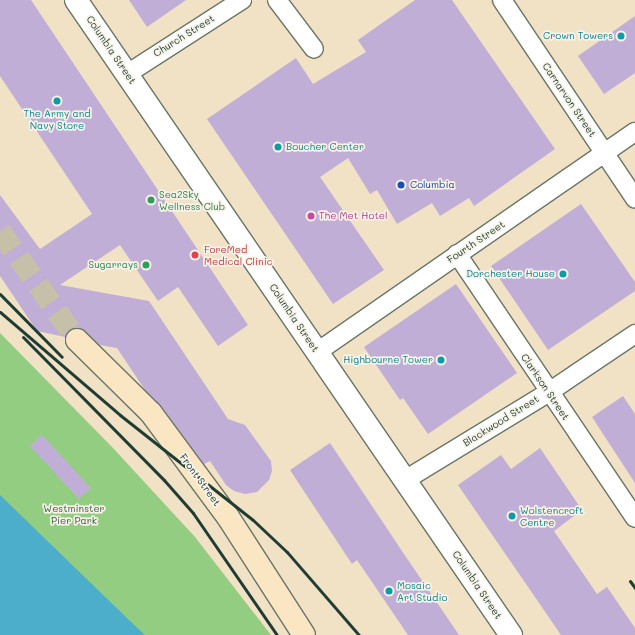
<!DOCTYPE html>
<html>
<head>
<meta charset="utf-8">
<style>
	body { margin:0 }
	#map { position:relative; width:635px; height:635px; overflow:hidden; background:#f1e1c5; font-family:Mali,sans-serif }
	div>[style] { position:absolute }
	.green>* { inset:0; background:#93cd81 }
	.water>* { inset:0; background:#4daecc }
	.building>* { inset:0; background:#c1aed7 }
	.secondary-tunnel>* { height:22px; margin-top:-11px; transform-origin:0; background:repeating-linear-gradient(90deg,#c7c0a8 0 22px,transparent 0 33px) }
	.roads { filter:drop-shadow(1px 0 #687667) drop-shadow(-1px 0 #687667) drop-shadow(0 1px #687667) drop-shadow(0 -1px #687667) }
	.minor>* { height:18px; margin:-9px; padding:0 9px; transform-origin:9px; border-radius:9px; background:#fff }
	.tertiary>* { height:22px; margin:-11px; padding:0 11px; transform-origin:11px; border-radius:11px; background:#fff }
	.secondary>* { height:22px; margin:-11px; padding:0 11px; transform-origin:11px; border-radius:11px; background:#fbe6c4 }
	.rail>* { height:3px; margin:-1.5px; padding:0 1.5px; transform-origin:1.5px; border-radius:1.5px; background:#1f3d34 }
	.dots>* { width:11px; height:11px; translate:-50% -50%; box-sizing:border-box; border:2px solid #f7f3e8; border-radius:50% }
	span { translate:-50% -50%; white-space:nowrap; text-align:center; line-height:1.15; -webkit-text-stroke:3.5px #f7f3e8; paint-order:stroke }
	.street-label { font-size:10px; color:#1f3d34 }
	.culture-label { font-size:10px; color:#0d838f }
	.right { translate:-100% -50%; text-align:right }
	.left { translate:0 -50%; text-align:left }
	.transit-label { font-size:10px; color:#164399 }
	.leisure-label { font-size:10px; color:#27864d }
	.hotel-label { font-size:10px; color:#b23c85 }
	.health-label { font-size:10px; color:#be3a42 }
	.park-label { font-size:10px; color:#365a43 }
</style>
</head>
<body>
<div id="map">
	<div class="green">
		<i style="clip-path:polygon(0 333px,113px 448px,195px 537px,271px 635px,83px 635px,0 556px)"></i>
	</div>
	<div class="water">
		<i style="clip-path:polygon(0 495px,130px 621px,145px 635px,0 635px)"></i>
	</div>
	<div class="building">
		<i style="clip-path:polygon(0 0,31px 0,248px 325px,218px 346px,178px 287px,158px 301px,120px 245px,60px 285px,149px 301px,228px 419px,245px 425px,271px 461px,272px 471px,269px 480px,257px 492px,245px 494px,234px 491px,226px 485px,210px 461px,204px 464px,161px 406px,145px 390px,117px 348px,100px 345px,80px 328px,68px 331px,65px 337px,37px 331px,0 276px,0 195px,40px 249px,92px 214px,0 76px)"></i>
		<i style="clip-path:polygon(129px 0,186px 0,147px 27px)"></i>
		<i style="clip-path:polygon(415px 0,452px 0,555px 149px,474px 206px,469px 198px,440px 216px,432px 203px,397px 224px,377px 190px,370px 194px,348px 158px,320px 177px,384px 270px,333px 304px,207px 119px,296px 58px,313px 84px,366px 52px,358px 40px)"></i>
		<i style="clip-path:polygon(635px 16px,635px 73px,604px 94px,578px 56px)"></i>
		<i style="clip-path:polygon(581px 204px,635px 282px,635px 291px,548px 350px,491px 266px)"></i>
		<i style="clip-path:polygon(456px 284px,517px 373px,428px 434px,403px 398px,400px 400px,364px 347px)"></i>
		<i style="clip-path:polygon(623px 396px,635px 414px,635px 483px,592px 417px)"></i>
		<i style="clip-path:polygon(42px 435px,91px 488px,79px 499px,30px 446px)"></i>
		<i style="clip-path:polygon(330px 443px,402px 551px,459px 635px,408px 635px,357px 560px,352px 564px,290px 470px)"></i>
		<i style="clip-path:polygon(540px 448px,582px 510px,554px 531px,597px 594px,607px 587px,635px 628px,635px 635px,561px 635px,458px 485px,501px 455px,511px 469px)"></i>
	</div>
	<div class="secondary-tunnel">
		<i style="left:0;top:231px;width:133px;rotate:54.8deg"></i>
	</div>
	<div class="roads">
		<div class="minor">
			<i style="left:277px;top:0;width:61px;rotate:52.9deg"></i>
			<i style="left:502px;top:0;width:239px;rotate:56.2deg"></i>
			<i style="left:127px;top:74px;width:137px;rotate:-32.8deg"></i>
			<i style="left:457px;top:254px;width:318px;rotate:56deg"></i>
			<i style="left:317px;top:352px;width:387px;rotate:-34.7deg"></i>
			<i style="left:405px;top:480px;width:169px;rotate:-31.4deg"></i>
			<i style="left:549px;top:392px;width:104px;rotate:-34deg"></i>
		</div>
		<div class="tertiary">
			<i style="left:76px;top:0;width:770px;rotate:55.59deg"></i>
		</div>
		<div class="secondary">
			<i style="left:77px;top:340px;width:104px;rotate:44.6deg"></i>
			<i style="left:151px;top:413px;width:129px;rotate:53.5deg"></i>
			<i style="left:228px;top:517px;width:140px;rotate:57.2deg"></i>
		</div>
	</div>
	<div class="rail">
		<i style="left:0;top:294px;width:88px;rotate:45.5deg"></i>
		<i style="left:0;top:312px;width:158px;rotate:40.6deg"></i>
		<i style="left:120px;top:415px;width:169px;rotate:38.3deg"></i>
		<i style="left:253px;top:520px;width:47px;rotate:43.3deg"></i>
		<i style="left:287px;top:552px;width:110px;rotate:49.1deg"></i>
		<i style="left:23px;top:337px;width:201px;rotate:45.4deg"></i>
		<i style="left:164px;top:480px;width:44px;rotate:48.7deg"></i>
		<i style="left:193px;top:513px;width:148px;rotate:55.5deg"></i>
		<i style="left:630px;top:581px;width:9px;rotate:54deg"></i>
	</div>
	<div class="dots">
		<i style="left:621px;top:36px;background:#0f9aa8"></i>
		<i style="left:57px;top:101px;background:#0f9aa8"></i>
		<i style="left:278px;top:147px;background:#0f9aa8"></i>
		<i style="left:401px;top:185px;background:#1a4fb4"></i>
		<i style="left:151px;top:200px;background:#2e9e5b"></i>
		<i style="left:311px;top:216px;background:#d1479c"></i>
		<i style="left:195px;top:255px;background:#e0444e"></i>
		<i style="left:146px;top:265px;background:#2e9e5b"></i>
		<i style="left:563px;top:274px;background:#0f9aa8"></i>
		<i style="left:441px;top:360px;background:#0f9aa8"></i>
		<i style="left:512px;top:516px;background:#0f9aa8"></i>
		<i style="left:389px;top:591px;background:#0f9aa8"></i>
	</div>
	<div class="street-label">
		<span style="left:184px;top:36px;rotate:-32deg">Church Street</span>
		<span style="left:111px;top:50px;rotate:56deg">Columbia Street</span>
		<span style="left:569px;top:100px;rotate:56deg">Carnarvon Street</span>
		<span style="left:476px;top:242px;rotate:-34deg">Fourth Street</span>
		<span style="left:294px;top:318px;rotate:56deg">Columbia Street</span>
		<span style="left:545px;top:387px;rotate:56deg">Clarkson Street</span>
		<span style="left:501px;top:421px;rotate:-32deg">Blackwood Street</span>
		<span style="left:200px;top:480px;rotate:54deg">Front Street</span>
		<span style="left:477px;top:585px;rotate:56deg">Columbia Street</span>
	</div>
	<div class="culture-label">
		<span class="right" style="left:613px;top:36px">Crown Towers</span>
		<span style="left:57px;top:119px">The Army and<br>Navy Store</span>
		<span class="left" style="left:286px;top:147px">Boucher Center</span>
		<span class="right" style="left:555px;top:274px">Dorchester House</span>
		<span class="right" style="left:433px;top:360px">Highbourne Tower</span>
		<span class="left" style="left:520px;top:516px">Wolstencroft<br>Centre</span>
		<span class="left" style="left:397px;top:591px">Mosaic<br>Art Studio</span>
	</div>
	<div class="transit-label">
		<span class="left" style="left:410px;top:185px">Columbia</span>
	</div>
	<div class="leisure-label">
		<span class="left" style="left:159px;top:200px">Sea2Sky<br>Wellness Club</span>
		<span class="right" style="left:138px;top:265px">Sugarrays</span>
	</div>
	<div class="hotel-label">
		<span class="left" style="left:319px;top:216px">The Met Hotel</span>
	</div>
	<div class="health-label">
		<span class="left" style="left:204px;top:255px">ForeMed<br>Medical Clinic</span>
	</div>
	<div class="park-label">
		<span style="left:74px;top:514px">Westminster<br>Pier Park</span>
	</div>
</div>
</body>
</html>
